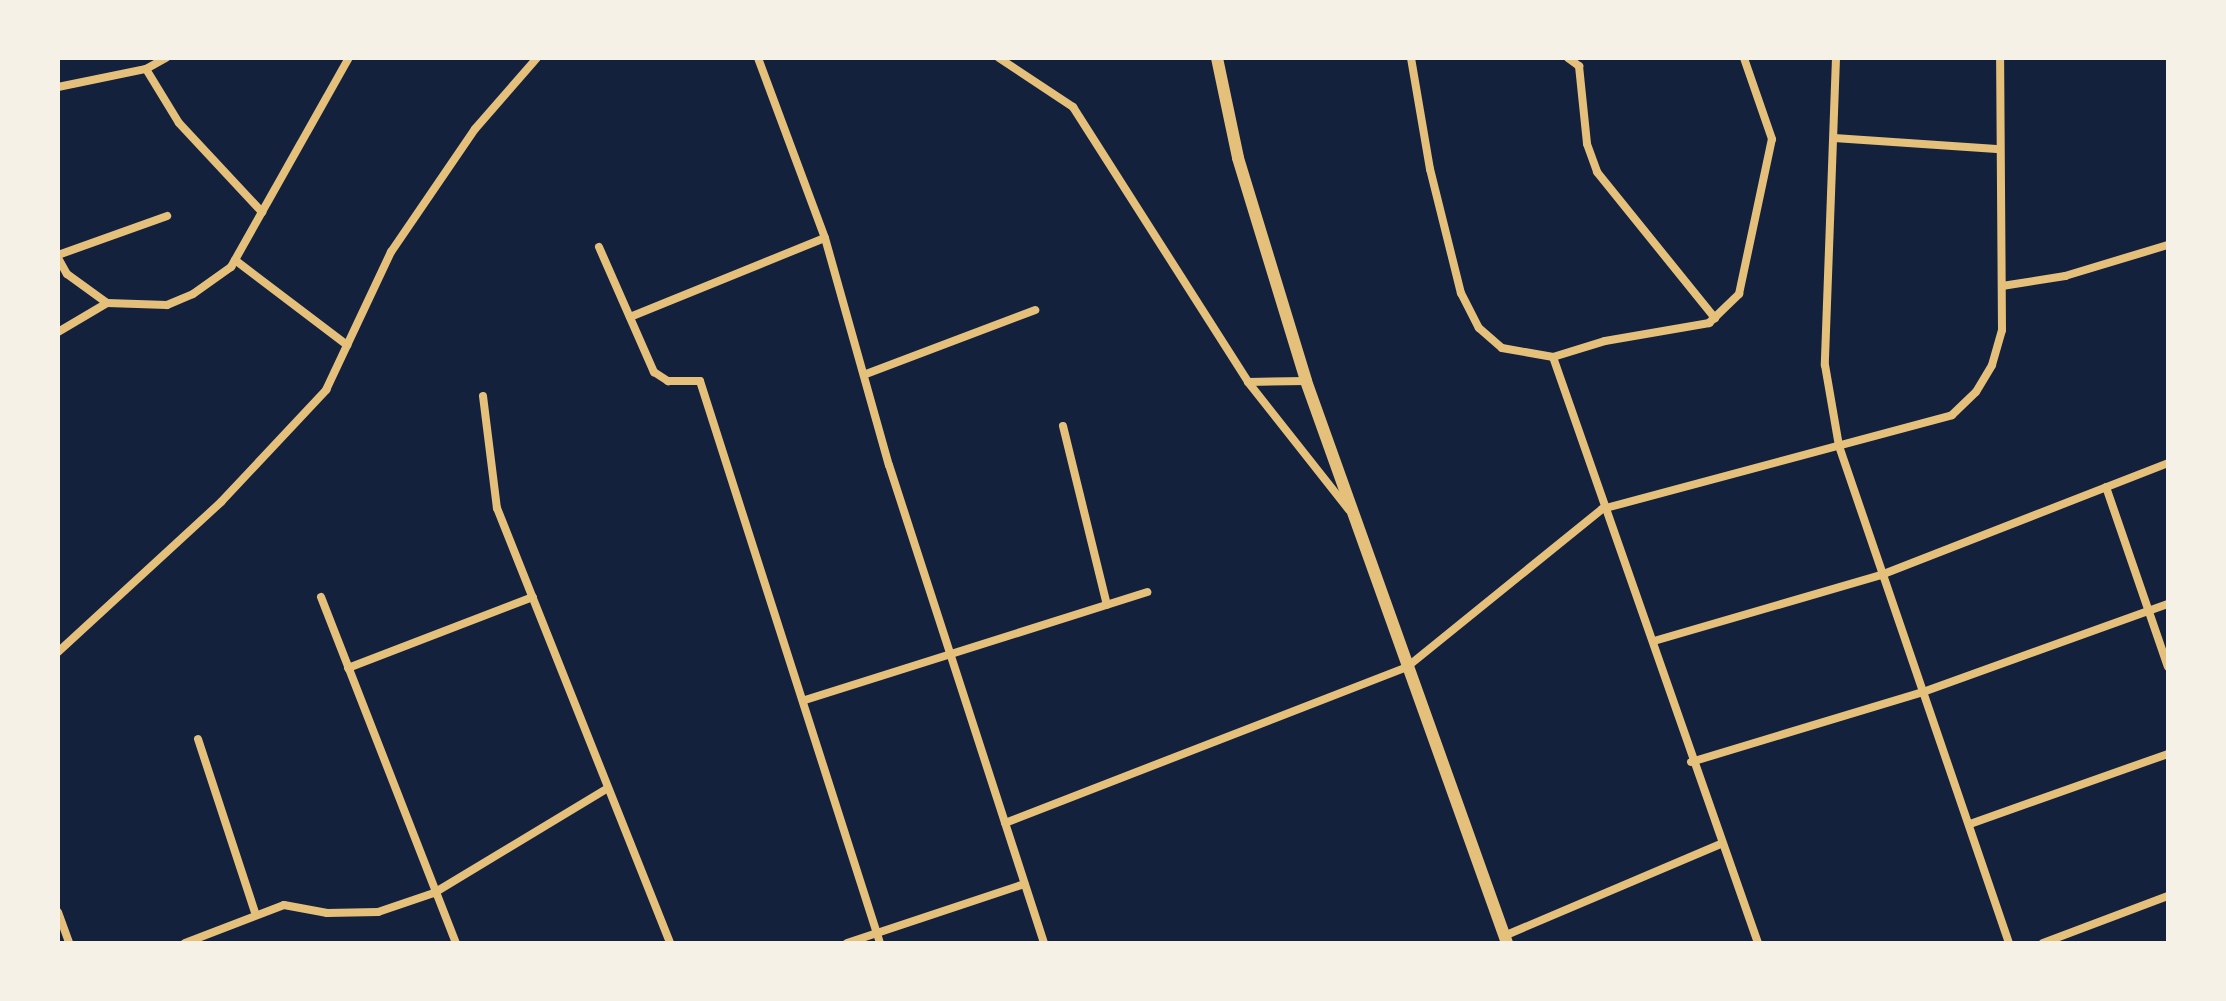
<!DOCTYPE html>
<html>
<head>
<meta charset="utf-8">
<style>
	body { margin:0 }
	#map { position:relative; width:2226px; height:1001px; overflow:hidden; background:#14213d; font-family:"Fira Sans",sans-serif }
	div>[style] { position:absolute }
	.minor>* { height:8px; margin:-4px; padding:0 4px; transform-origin:4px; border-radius:4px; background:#e5c07b }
	.tertiary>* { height:12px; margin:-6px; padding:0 6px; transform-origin:6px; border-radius:6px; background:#e5c07b }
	span { translate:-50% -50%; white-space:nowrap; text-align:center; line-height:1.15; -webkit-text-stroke:6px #f6f1e7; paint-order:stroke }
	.frame { position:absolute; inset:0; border:60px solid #f6f1e7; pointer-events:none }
</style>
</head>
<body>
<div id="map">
	<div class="minor">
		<i style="left:758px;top:58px;width:192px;rotate:69.6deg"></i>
		<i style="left:825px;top:238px;width:236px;rotate:74.3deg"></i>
		<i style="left:889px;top:465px;width:503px;rotate:72.03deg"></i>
		<i style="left:999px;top:58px;width:89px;rotate:33.5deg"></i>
		<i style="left:1073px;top:107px;width:326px;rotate:57.5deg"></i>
		<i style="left:1248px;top:382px;width:58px;rotate:-1deg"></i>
		<i style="left:1411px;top:58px;width:113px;rotate:80.3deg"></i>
		<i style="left:1430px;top:169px;width:128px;rotate:76deg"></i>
		<i style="left:1461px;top:293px;width:39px;rotate:63deg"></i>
		<i style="left:1479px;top:328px;width:30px;rotate:41deg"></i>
		<i style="left:1502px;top:348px;width:52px;rotate:10deg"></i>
		<i style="left:1553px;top:357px;width:54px;rotate:-17.1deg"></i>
		<i style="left:1605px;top:341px;width:106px;rotate:-9.8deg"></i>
		<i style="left:1709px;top:323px;width:42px;rotate:-44deg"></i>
		<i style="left:1739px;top:294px;width:158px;rotate:-78deg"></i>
		<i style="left:1772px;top:139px;width:86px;rotate:-109.1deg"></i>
		<i style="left:1568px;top:58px;width:14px;rotate:36deg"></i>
		<i style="left:1579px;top:66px;width:78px;rotate:84.1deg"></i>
		<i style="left:1587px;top:144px;width:30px;rotate:70deg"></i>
		<i style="left:1597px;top:172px;width:188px;rotate:51.1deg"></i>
		<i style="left:1836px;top:58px;width:307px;rotate:92.1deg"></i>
		<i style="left:1825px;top:365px;width:82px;rotate:80.2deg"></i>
		<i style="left:1839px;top:446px;width:525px;rotate:71.12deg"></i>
		<i style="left:146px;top:69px;width:63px;rotate:58.6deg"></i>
		<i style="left:179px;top:123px;width:122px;rotate:47deg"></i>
		<i style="left:58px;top:87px;width:90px;rotate:-11.6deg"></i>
		<i style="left:146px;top:69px;width:23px;rotate:-29deg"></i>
		<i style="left:1834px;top:138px;width:163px;rotate:3.9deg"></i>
		<i style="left:599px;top:247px;width:137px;rotate:66.3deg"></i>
		<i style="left:654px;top:372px;width:17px;rotate:33deg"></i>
		<i style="left:668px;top:381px;width:32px"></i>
		<i style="left:700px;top:381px;width:590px;rotate:72.24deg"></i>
		<i style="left:58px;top:255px;width:116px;rotate:-19.7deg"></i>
		<i style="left:58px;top:258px;width:18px;rotate:61deg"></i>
		<i style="left:67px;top:274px;width:49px;rotate:35.9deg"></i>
		<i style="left:107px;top:303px;width:60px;rotate:1.9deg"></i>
		<i style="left:167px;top:305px;width:28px;rotate:-23deg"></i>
		<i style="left:193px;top:294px;width:47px;rotate:-35.4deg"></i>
		<i style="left:231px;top:267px;width:240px;rotate:-60.6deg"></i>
		<i style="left:235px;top:260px;width:141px;rotate:37.2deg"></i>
		<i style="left:2002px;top:286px;width:64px;rotate:-9deg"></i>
		<i style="left:2065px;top:276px;width:108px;rotate:-16.8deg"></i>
		<i style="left:630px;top:317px;width:210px;rotate:-22.1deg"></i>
		<i style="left:58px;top:332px;width:57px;rotate:-30.6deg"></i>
		<i style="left:1553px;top:357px;width:621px;rotate:70.72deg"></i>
		<i style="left:866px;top:374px;width:181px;rotate:-20.7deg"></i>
		<i style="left:1248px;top:382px;width:163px;rotate:51.7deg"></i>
		<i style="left:483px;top:396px;width:113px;rotate:82.9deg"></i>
		<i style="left:497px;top:508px;width:468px;rotate:68.3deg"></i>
		<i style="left:1063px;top:426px;width:184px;rotate:76.2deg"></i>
		<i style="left:2106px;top:487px;width:190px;rotate:71deg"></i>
		<i style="left:321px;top:597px;width:371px;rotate:68.7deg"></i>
		<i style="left:1654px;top:641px;width:236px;rotate:-16.2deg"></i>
		<i style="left:1881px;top:575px;width:308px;rotate:-21.3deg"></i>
		<i style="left:58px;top:652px;width:222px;rotate:-42.6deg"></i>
		<i style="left:221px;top:502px;width:154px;rotate:-46.8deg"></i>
		<i style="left:326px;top:390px;width:153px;rotate:-64.8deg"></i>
		<i style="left:391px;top:252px;width:149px;rotate:-55.7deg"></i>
		<i style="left:475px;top:129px;width:94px;rotate:-48.9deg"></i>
		<i style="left:348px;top:668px;width:198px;rotate:-21deg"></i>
		<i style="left:805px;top:700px;width:359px;rotate:-17.5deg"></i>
		<i style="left:198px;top:739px;width:182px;rotate:71.8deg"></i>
		<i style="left:1691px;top:762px;width:242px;rotate:-16.8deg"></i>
		<i style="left:1923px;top:692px;width:260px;rotate:-19.8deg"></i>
		<i style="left:1005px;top:823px;width:431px;rotate:-21.2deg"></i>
		<i style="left:1407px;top:667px;width:251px;rotate:-39deg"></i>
		<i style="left:1602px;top:509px;width:362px;rotate:-15deg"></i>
		<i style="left:1952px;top:415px;width:33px;rotate:-44deg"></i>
		<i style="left:1976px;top:392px;width:31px;rotate:-59deg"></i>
		<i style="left:1992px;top:365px;width:36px;rotate:-74deg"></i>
		<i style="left:2002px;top:330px;width:272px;rotate:-90.4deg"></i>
		<i style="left:1970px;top:824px;width:210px;rotate:-19.5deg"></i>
		<i style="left:58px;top:912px;width:33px;rotate:70deg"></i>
		<i style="left:1504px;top:936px;width:236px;rotate:-23deg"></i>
		<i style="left:185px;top:943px;width:106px;rotate:-21deg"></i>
		<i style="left:284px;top:905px;width:44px;rotate:10.5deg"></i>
		<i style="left:327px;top:913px;width:51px;rotate:-1.1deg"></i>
		<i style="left:378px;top:912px;width:59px;rotate:-18.7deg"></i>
		<i style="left:434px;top:893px;width:203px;rotate:-31.1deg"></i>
		<i style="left:847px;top:943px;width:187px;rotate:-18.4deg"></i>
		<i style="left:2043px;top:943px;width:134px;rotate:-20.6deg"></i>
	</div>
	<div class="tertiary">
		<i style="left:1217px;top:58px;width:102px;rotate:78.1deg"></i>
		<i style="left:1238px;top:158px;width:233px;rotate:73deg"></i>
		<i style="left:1306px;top:381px;width:597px;rotate:70.32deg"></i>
	</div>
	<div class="frame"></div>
</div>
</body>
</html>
